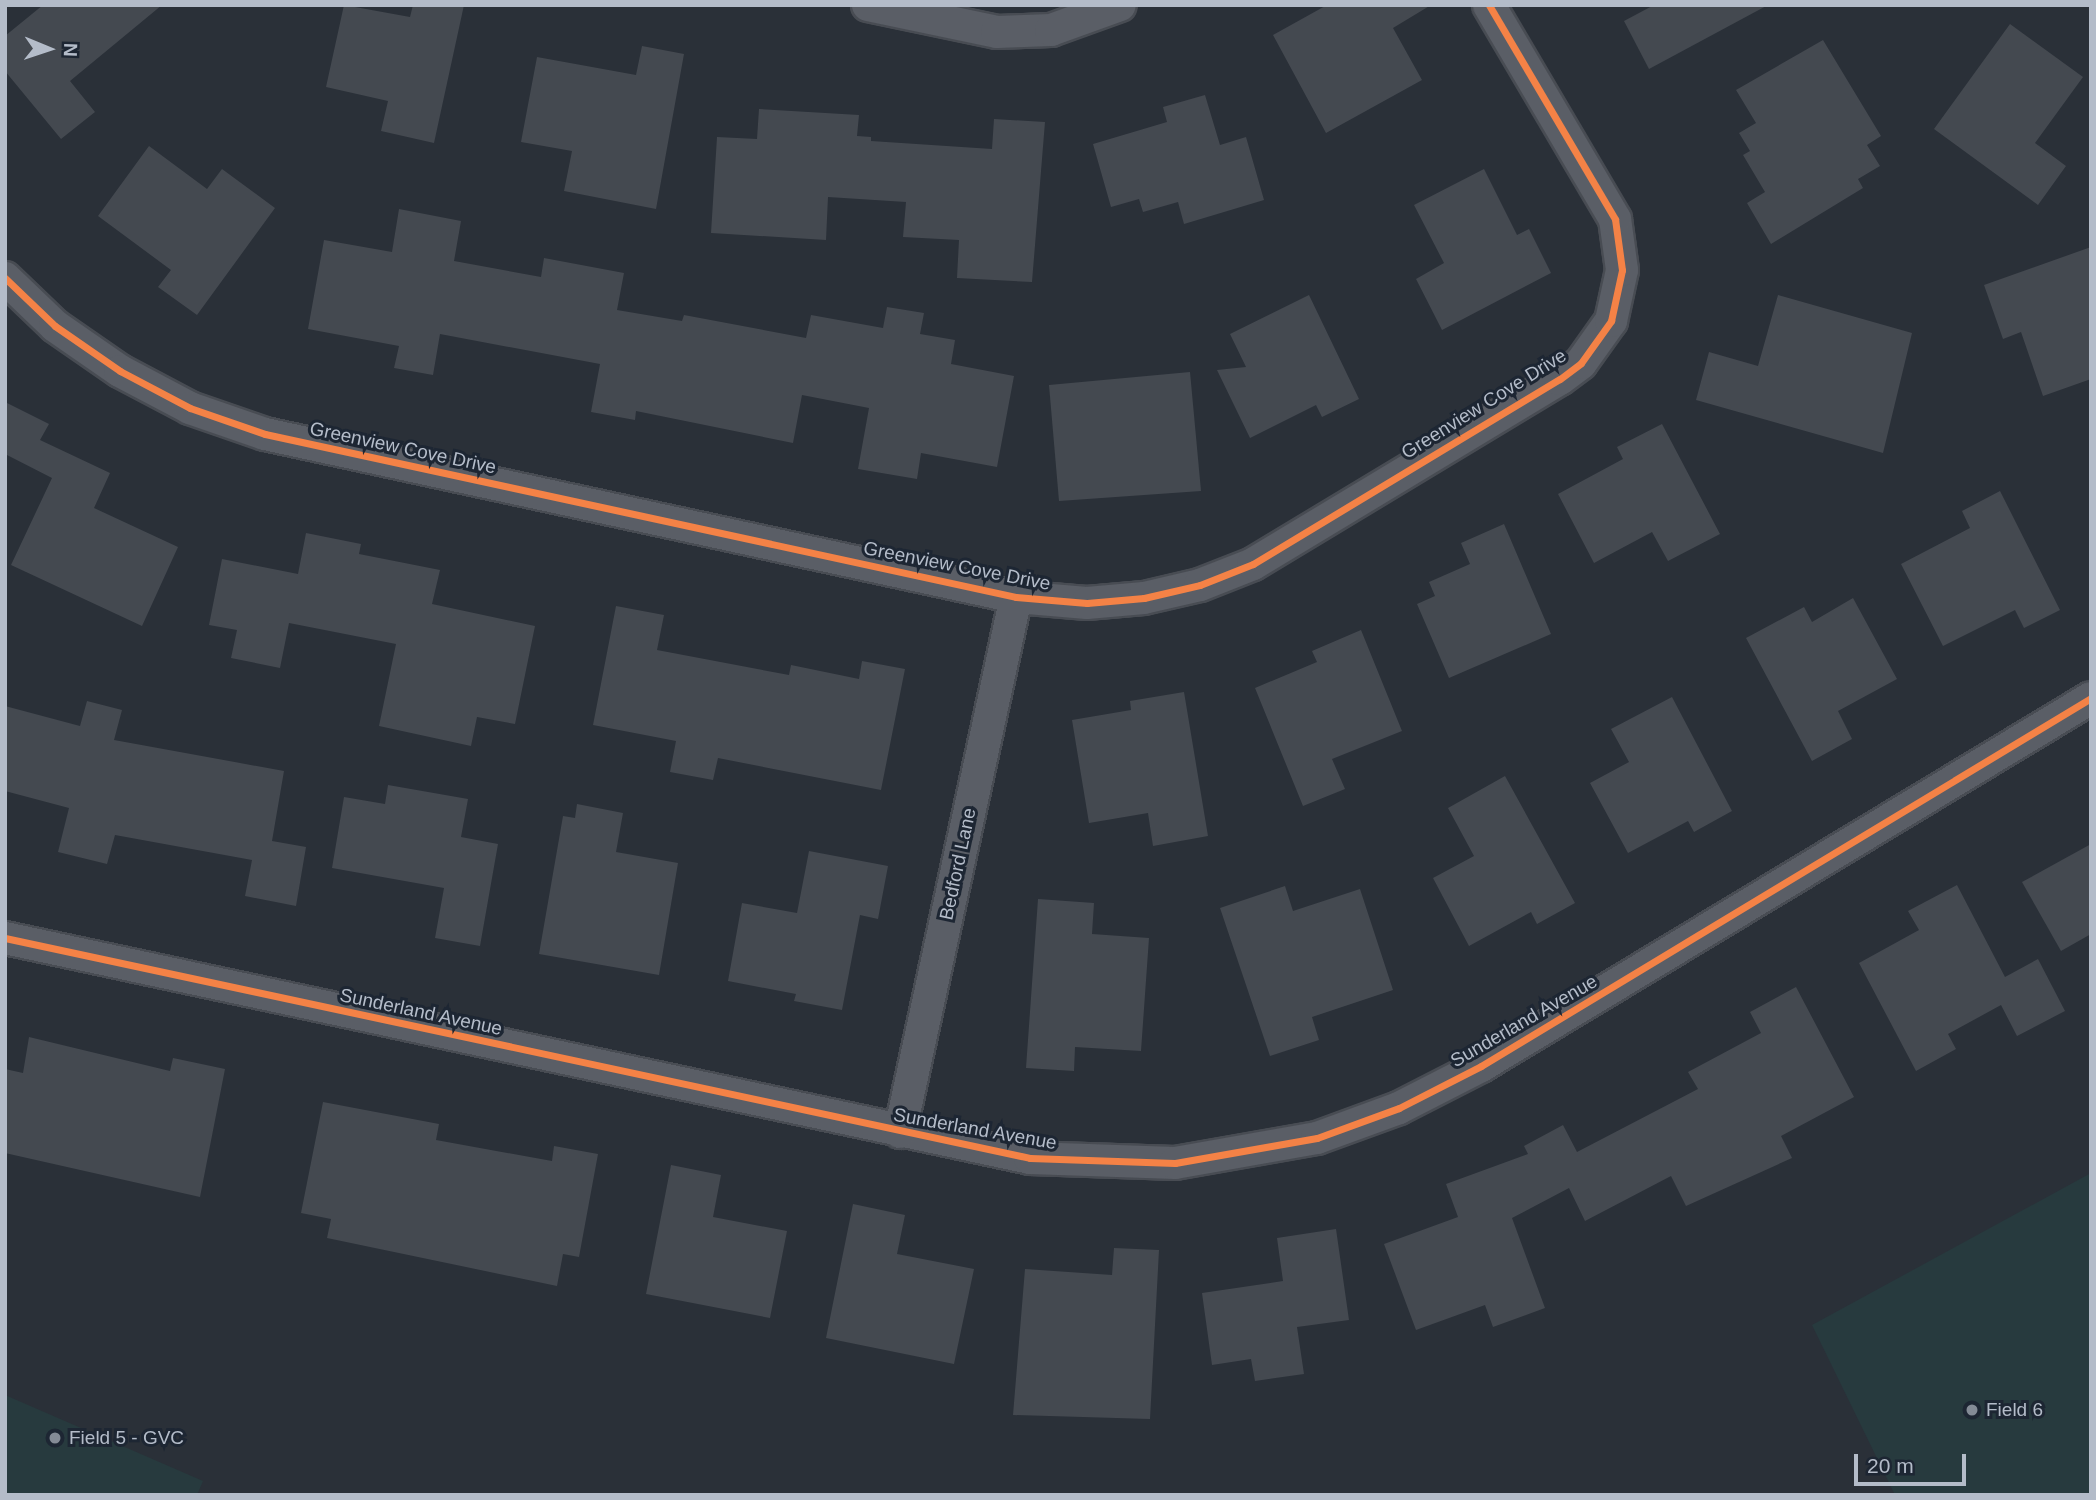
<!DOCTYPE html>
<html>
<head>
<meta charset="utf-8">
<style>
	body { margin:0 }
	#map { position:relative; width:2096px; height:1500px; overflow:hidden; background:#2a3038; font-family:Helvetica,sans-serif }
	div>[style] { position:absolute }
	.green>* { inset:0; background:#273a3e }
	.building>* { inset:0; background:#444950 }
	.roads { filter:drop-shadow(2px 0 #484c53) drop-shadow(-2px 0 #484c53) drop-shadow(0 2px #484c53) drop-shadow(0 -2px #484c53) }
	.street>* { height:32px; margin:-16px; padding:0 16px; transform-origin:16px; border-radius:16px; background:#5a5e66 }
	.cycleway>* { height:7px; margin:-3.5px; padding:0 3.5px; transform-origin:3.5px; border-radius:3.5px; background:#f48246 }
	.dots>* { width:19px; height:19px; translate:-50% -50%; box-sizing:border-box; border:4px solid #1d2633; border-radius:50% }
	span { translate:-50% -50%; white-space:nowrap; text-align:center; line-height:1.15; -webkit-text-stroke:6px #1d2633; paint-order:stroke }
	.street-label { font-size:19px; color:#b4bcc9 }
	.poi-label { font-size:19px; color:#b4bcc9 }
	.left { translate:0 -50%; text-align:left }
	.frame { position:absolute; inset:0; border:7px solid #b4bcc9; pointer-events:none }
	.north { position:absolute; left:14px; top:14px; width:70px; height:70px; -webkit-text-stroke:5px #1d2633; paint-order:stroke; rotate:92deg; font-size:19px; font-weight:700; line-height:28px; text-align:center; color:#b4bcc9 }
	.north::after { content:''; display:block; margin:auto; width:24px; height:32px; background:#b4bcc9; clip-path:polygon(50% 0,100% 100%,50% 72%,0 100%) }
	.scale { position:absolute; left:1854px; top:1454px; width:112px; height:32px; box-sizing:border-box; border:4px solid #b4bcc9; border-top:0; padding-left:9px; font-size:21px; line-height:24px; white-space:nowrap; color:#b4bcc9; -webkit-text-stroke:5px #1d2633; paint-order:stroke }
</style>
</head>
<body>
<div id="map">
	<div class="green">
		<i style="clip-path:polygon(2091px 1173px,2091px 1495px,1895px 1495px,1812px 1325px)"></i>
		<i style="clip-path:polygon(5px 1395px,203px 1481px,197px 1495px,5px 1495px)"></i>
	</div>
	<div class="building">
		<i style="clip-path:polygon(43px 5px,162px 5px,70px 81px,95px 112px,61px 139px,5px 71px,5px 36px)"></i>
		<i style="clip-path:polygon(344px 5px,410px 17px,413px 5px,464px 5px,434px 143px,381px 131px,388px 101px,326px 87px)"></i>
		<i style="clip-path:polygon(1327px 5px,1431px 5px,1393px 28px,1422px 80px,1326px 133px,1273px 35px)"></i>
		<i style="clip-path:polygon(1654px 5px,1768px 5px,1649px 69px,1624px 21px)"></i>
		<i style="clip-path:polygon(2010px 24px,2083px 77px,2035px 143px,2066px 166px,2038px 205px,1934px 129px)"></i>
		<i style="clip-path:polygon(1823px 40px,1881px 136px,1867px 145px,1880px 166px,1858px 179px,1863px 188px,1771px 244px,1747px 203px,1765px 192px,1743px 155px,1750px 151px,1739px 133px,1756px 123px,1736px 90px)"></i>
		<i style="clip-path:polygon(642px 46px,684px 54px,656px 209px,564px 191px,572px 151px,521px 142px,537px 57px,636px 75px)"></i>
		<i style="clip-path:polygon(1205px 95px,1220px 145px,1246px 137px,1264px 200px,1184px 224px,1178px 202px,1143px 212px,1139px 199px,1111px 207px,1093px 144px,1167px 122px,1163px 107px)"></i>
		<i style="clip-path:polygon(759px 109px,859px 115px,857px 136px,871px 137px,871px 141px,992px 149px,994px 119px,1045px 122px,1032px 282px,957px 278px,959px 240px,903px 237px,906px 202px,828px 197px,826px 240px,711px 233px,717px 137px,757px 139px)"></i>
		<i style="clip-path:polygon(149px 146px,207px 189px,222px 169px,275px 208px,197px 315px,158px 287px,171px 270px,98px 216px)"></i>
		<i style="clip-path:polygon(1484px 169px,1517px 235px,1529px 229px,1551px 273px,1442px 330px,1416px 279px,1444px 263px,1414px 205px)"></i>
		<i style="clip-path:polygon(399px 209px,461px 221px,454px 261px,541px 277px,544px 258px,624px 273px,617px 310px,682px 321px,684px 315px,806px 338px,811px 315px,883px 328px,887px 307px,924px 313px,920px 334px,955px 340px,951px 364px,1014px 376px,997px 467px,921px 453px,917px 479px,858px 469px,869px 408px,802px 395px,793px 443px,636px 411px,635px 420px,591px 412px,600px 364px,440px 334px,433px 375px,394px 368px,399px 346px,308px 329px,324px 240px,392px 252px)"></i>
		<i style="clip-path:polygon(2091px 247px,2091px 379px,2043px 396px,2021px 332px,2003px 339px,1984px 285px)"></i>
		<i style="clip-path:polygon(1309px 295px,1359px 399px,1322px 417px,1316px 405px,1250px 438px,1217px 370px,1246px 367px,1230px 334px)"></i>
		<i style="clip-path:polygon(1778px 295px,1912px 333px,1883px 453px,1696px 400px,1709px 352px,1758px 366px)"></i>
		<i style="clip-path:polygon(1190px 372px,1201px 491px,1059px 501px,1049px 385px)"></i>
		<i style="clip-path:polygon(5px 402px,49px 424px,40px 440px,110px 473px,94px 508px,178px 547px,142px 626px,11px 565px,52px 478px,5px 454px)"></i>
		<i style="clip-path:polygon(1662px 424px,1720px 534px,1668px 561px,1652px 532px,1594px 563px,1558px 494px,1623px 459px,1617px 447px)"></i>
		<i style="clip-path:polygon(2000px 491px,2060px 610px,2024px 628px,2015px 610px,1943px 646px,1901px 564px,1970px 528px,1962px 511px)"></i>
		<i style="clip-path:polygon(1504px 524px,1551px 634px,1449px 678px,1417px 604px,1435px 596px,1429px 582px,1470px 564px,1461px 543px)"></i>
		<i style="clip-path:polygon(306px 533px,361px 544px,359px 554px,440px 570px,432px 604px,535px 626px,515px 724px,477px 717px,471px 746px,379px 726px,396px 644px,289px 623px,280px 668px,231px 658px,237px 630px,209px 625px,222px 559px,298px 574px)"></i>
		<i style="clip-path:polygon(1853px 598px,1897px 679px,1838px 711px,1852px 739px,1812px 761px,1746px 638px,1804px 607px,1812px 622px)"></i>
		<i style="clip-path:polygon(616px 606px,664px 615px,657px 650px,789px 675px,791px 665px,859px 679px,862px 661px,905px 669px,881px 790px,718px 758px,713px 780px,670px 772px,676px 741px,593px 725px)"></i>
		<i style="clip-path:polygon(1361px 630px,1402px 731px,1332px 759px,1345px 789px,1303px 806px,1255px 688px,1317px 662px,1312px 651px)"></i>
		<i style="clip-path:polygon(1184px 692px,1208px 836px,1153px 846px,1148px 813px,1089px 823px,1072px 720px,1131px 710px,1130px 701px)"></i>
		<i style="clip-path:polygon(1672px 697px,1732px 811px,1694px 832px,1688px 821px,1628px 853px,1590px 783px,1629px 762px,1611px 729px)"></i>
		<i style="clip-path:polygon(87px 701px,122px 710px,114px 740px,284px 771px,272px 841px,306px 847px,296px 906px,245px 896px,252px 860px,115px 835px,107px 864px,58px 852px,69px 808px,5px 791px,5px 706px,80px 726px)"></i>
		<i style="clip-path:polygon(1505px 776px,1575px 903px,1537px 924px,1531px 912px,1469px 946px,1433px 878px,1474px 856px,1448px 808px)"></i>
		<i style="clip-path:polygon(388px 785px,468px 799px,461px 837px,498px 844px,480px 946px,435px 938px,444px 888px,332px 868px,344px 797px,385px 804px)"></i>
		<i style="clip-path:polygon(577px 804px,623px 813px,616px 852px,678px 863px,659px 975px,539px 954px,563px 816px,575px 818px)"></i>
		<i style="clip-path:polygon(2091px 844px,2091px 934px,2061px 951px,2022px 882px)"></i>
		<i style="clip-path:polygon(809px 851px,888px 866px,878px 919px,860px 915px,842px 1010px,794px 1001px,796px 994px,728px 981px,742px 903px,797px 913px)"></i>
		<i style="clip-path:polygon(1957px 885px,2005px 977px,2038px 959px,2065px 1011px,2017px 1036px,2001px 1005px,1948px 1034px,1956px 1049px,1916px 1071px,1859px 963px,1919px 930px,1908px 911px)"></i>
		<i style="clip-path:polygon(1285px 886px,1293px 911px,1360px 889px,1393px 990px,1312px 1017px,1319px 1040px,1270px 1056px,1220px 908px)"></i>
		<i style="clip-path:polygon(1038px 899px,1094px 903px,1092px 934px,1149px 938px,1141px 1051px,1075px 1047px,1074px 1071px,1026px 1068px)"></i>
		<i style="clip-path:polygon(1796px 987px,1854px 1097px,1781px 1136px,1792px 1158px,1686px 1206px,1671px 1176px,1585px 1221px,1569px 1188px,1512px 1218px,1545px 1308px,1493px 1327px,1485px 1305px,1416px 1330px,1384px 1244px,1458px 1217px,1446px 1184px,1528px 1154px,1524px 1146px,1563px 1125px,1577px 1152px,1698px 1089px,1688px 1072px,1761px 1033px,1750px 1012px)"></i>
		<i style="clip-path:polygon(29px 1037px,170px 1071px,173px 1058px,225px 1069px,200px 1197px,5px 1153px,5px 1069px,23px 1073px)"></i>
		<i style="clip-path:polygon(323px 1102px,439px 1124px,436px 1140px,552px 1161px,554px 1146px,598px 1154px,579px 1257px,563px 1254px,557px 1286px,327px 1238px,331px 1219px,301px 1213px)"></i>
		<i style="clip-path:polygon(671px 1165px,721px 1175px,713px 1217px,787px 1231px,770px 1318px,646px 1294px)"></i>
		<i style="clip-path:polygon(853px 1204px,905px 1215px,897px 1254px,974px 1269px,954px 1364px,826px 1338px)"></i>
		<i style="clip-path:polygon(1336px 1229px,1349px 1320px,1297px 1327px,1304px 1374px,1255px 1381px,1251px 1359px,1212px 1365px,1202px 1293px,1283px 1281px,1277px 1238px)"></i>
		<i style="clip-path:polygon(1114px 1248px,1159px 1250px,1150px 1419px,1013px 1415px,1025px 1269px,1112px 1275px)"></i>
	</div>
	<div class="roads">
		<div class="street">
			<i style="left:868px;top:5px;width:132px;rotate:11.8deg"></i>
			<i style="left:997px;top:32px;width:54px;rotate:-2.1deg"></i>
			<i style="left:1051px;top:30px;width:73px;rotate:-19.9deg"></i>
			<i style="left:5px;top:278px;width:69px;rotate:43.8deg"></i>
			<i style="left:55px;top:326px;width:79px;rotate:34.7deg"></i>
			<i style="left:120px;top:371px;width:79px;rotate:27.9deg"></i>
			<i style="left:190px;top:408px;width:79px;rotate:19.1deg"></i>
			<i style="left:265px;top:434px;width:768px;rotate:12.25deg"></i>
			<i style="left:1016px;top:597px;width:71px;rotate:4.8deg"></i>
			<i style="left:1087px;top:603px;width:57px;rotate:-5deg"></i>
			<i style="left:1144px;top:598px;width:57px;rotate:-13.1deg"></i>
			<i style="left:1200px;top:585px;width:57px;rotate:-21.6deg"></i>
			<i style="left:1253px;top:564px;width:358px;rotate:-31.1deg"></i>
			<i style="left:1560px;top:379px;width:26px;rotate:-37deg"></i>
			<i style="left:1581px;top:363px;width:52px;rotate:-54.5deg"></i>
			<i style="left:1611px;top:321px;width:52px;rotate:-77.8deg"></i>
			<i style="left:1622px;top:270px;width:51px;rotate:-97.8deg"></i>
			<i style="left:1615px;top:219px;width:248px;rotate:-120.5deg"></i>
			<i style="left:5px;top:938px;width:1048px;rotate:12.11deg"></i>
			<i style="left:1030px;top:1158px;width:145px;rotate:2deg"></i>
			<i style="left:1175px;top:1163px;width:144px;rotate:-10deg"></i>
			<i style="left:1317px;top:1138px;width:87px;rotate:-20.1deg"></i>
			<i style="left:1399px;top:1108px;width:92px;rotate:-27.1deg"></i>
			<i style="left:1481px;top:1066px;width:712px;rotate:-31.1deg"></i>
			<i style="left:900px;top:1132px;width:547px;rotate:-77.77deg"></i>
		</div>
	</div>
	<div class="cycleway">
		<i style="left:5px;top:278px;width:69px;rotate:43.8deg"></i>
		<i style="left:55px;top:326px;width:79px;rotate:34.7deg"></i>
		<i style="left:120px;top:371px;width:79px;rotate:27.9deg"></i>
		<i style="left:190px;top:408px;width:79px;rotate:19.1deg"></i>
		<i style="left:265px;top:434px;width:768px;rotate:12.25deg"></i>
		<i style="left:1016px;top:597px;width:71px;rotate:4.8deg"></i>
		<i style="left:1087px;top:603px;width:57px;rotate:-5deg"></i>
		<i style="left:1144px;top:598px;width:57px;rotate:-13.1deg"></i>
		<i style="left:1200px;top:585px;width:57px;rotate:-21.6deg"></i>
		<i style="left:1253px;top:564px;width:358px;rotate:-31.1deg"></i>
		<i style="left:1560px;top:379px;width:26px;rotate:-37deg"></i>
		<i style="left:1581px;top:363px;width:52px;rotate:-54.5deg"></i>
		<i style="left:1611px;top:321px;width:52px;rotate:-77.8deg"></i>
		<i style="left:1622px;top:270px;width:51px;rotate:-97.8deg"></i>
		<i style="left:1615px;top:219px;width:248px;rotate:-120.5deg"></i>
		<i style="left:5px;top:938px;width:1048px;rotate:12.11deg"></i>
		<i style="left:1030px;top:1158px;width:145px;rotate:2deg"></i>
		<i style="left:1175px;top:1163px;width:144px;rotate:-10deg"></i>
		<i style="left:1317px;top:1138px;width:87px;rotate:-20.1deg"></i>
		<i style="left:1399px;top:1108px;width:92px;rotate:-27.1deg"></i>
		<i style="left:1481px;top:1066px;width:712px;rotate:-31.1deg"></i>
	</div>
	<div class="dots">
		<i style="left:1972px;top:1410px;background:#848b96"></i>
		<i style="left:55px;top:1438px;background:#848b96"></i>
	</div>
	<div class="street-label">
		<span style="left:1484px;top:404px;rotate:-32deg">Greenview Cove Drive</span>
		<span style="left:403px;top:448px;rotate:12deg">Greenview Cove Drive</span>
		<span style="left:957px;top:566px;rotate:11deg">Greenview Cove Drive</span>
		<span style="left:958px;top:864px;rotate:-78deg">Bedford Lane</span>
		<span style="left:421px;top:1012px;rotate:12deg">Sunderland Avenue</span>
		<span style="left:1524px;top:1021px;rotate:-30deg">Sunderland Avenue</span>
		<span style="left:975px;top:1129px;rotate:10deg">Sunderland Avenue</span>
	</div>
	<div class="poi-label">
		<span class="left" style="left:1986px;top:1410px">Field 6</span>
		<span class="left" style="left:69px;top:1438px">Field 5 - GVC</span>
	</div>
	<div class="frame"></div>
	<div class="north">N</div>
	<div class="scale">20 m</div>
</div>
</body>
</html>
